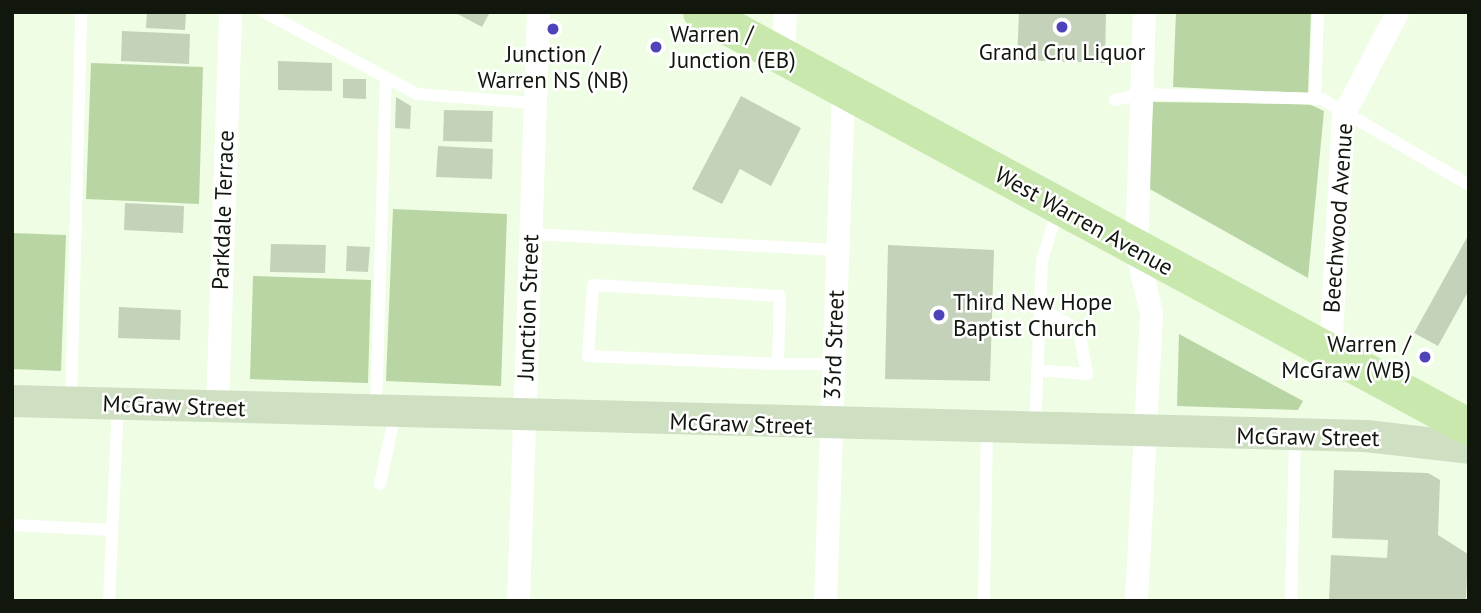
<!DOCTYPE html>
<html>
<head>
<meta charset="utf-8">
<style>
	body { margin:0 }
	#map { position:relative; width:1481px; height:613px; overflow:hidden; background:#effde4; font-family:"PT Sans",sans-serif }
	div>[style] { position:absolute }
	.green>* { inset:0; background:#b9d5a4 }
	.building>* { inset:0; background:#c4d2ba }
	.lane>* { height:12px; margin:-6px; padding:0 6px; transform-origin:6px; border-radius:6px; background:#fff }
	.street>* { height:23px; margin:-11.5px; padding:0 11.5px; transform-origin:11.5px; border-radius:11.5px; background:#fff }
	.secondary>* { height:32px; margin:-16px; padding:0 16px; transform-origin:16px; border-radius:16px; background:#cfdfc2 }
	.primary>* { height:37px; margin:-18.5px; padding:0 18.5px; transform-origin:18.5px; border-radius:18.5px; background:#c8e8ad }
	.dots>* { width:19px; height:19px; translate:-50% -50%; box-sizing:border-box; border:4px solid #fff; border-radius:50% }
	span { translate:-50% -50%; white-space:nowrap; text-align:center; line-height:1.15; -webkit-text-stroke:5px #fff; paint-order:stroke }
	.poi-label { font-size:23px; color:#12170e }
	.left { translate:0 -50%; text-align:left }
	.right { translate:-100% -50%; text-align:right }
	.street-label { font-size:23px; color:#12170e }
	.frame { position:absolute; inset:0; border:14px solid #12170e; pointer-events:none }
</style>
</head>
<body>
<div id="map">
	<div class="green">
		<i style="clip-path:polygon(1176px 12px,1311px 12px,1308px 93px,1173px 87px)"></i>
		<i style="clip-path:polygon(91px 63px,203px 67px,199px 204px,86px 199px)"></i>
		<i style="clip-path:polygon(1153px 102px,1309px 104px,1324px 111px,1308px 278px,1148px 188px)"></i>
		<i style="clip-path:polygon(393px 209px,507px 214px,501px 386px,386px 381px)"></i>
		<i style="clip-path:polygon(12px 233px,66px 235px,61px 371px,12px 369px)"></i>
		<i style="clip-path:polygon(253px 276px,371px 280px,368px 383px,250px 379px)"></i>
		<i style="clip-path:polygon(1179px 334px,1303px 401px,1298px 410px,1177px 406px)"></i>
	</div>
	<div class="building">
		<i style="clip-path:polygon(147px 12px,186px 12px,185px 30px,146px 28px)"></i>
		<i style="clip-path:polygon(454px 12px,490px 12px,482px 27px)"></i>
		<i style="clip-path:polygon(1019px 12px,1106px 12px,1105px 63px,1017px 60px)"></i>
		<i style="clip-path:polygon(122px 31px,190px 34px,189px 64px,121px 61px)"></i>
		<i style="clip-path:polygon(278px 61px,332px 63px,332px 91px,278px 90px)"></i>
		<i style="clip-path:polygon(343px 79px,366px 79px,366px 99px,343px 98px)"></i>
		<i style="clip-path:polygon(741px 96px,801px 128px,771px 186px,740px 169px,722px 204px,692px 189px)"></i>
		<i style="clip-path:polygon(396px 97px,411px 106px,410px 129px,395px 128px)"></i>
		<i style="clip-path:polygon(444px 110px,493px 111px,492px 142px,443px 141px)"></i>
		<i style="clip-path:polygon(438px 146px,493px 149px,492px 179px,436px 177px)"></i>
		<i style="clip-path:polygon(125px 203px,184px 206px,183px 233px,124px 230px)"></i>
		<i style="clip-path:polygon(1469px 234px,1469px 290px,1438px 346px,1414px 333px)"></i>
		<i style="clip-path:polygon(271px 244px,326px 245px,325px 273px,270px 272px)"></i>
		<i style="clip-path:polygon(888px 245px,994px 250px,990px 381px,885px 379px)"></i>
		<i style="clip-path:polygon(347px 246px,370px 247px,368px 272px,346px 271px)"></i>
		<i style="clip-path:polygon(119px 307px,181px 310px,180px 340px,118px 338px)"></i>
		<i style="clip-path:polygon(1334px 470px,1428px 473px,1440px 480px,1438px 535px,1468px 554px,1466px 601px,1329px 601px,1331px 555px,1387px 558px,1388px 540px,1332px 538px)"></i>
	</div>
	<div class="lane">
		<i style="left:264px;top:12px;width:174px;rotate:28.2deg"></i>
		<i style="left:417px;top:94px;width:118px;rotate:4.4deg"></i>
		<i style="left:1315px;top:99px;width:87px;rotate:-88deg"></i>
		<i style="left:1115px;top:100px;width:27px;rotate:-13deg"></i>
		<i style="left:1141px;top:94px;width:181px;rotate:1.6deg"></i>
		<i style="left:1322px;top:99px;width:170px;rotate:30.3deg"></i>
		<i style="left:531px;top:234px;width:307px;rotate:3deg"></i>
		<i style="left:778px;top:364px;width:68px;rotate:-88.3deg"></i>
		<i style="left:780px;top:296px;width:187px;rotate:-176.6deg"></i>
		<i style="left:593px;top:285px;width:71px;rotate:94deg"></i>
		<i style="left:588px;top:356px;width:190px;rotate:2.4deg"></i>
		<i style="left:778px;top:364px;width:55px"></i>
		<i style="left:1037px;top:370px;width:50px;rotate:4.6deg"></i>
		<i style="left:1087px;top:374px;width:45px;rotate:-100.3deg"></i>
		<i style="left:1079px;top:330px;width:45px;rotate:-150.6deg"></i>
		<i style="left:71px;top:403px;width:391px;rotate:-88.5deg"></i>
		<i style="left:376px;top:409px;width:330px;rotate:-88.3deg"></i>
		<i style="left:1035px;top:428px;width:167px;rotate:-87.6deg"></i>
		<i style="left:1042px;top:261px;width:55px;rotate:-73.2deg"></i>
		<i style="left:380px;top:484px;width:72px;rotate:-77.9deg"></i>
		<i style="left:12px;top:525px;width:100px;rotate:2.9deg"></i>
		<i style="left:109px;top:601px;width:196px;rotate:-87.4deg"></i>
		<i style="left:984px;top:601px;width:170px;rotate:-89deg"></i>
		<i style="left:1291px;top:601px;width:165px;rotate:-88.6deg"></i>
	</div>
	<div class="street">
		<i style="left:783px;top:57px;width:45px;rotate:-87.5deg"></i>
		<i style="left:1330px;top:354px;width:239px;rotate:-86.9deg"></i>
		<i style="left:1343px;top:115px;width:116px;rotate:-62.3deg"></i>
		<i style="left:217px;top:408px;width:396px;rotate:-88.1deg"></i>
		<i style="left:518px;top:601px;width:589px;rotate:-88.06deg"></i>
		<i style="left:825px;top:601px;width:511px;rotate:-87.98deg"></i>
		<i style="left:1136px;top:601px;width:288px;rotate:-87deg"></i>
		<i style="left:1151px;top:313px;width:65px;rotate:-103.4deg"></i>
		<i style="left:1136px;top:250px;width:238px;rotate:-88.1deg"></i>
	</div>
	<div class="secondary">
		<i style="left:12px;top:401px;width:1354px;rotate:1.48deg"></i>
		<i style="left:1366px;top:436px;width:104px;rotate:6.6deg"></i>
	</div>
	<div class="primary">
		<i style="left:701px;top:12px;width:873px;rotate:28.39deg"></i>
	</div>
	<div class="dots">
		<i style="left:1062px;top:27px;background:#4f43ba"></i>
		<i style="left:553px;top:29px;background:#4f43ba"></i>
		<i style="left:656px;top:47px;background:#4f43ba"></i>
		<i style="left:939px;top:315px;background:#4f43ba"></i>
		<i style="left:1425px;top:357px;background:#4f43ba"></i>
	</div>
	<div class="poi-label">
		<span class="left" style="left:670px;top:47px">Warren /<br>Junction (EB)</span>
		<span style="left:1062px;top:52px">Grand Cru Liquor</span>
		<span style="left:553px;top:67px">Junction /<br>Warren NS (NB)</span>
		<span class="left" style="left:953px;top:315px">Third New Hope<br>Baptist Church</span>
		<span class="right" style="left:1411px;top:357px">Warren /<br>McGraw (WB)</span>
	</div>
	<div class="street-label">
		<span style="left:223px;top:210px;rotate:-88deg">Parkdale Terrace</span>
		<span style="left:1338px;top:218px;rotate:-86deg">Beechwood Avenue</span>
		<span style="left:1084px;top:221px;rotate:29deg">West Warren Avenue</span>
		<span style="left:528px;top:307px;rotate:-88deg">Junction Street</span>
		<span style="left:834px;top:345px;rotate:-88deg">33rd Street</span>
		<span style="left:174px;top:406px;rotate:2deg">McGraw Street</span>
		<span style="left:741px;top:424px;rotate:2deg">McGraw Street</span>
		<span style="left:1308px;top:437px;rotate:1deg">McGraw Street</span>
	</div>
	<div class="frame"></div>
</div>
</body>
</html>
